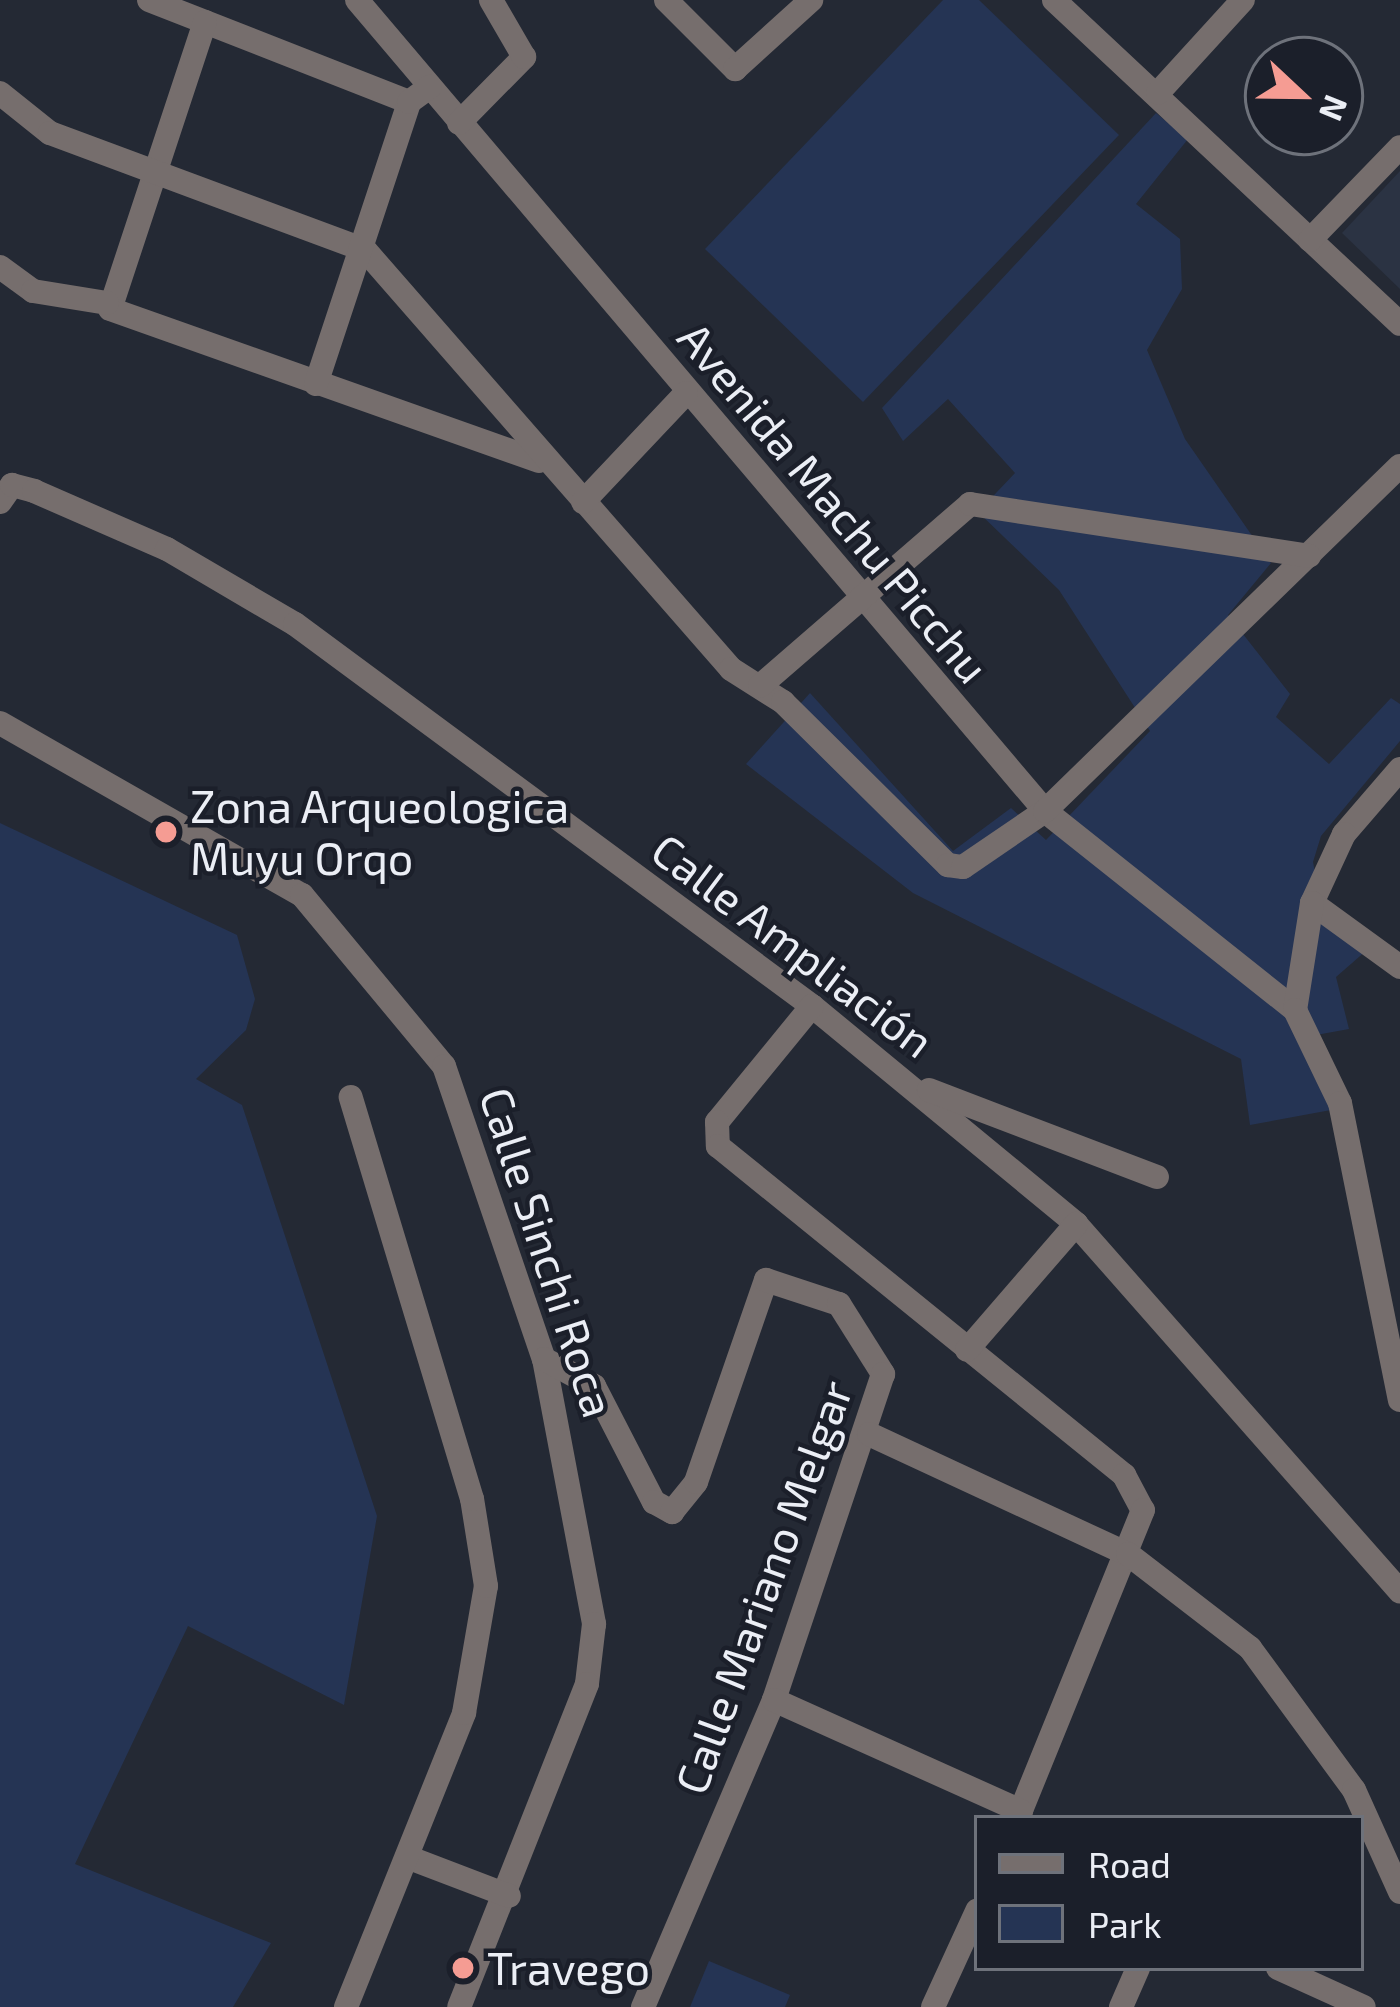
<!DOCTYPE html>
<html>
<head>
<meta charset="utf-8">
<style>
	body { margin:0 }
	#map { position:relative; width:1400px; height:2007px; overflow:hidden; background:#242934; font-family:"Exo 2",sans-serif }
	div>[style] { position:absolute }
	.built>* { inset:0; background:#2b3343 }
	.green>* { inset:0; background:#253454 }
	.minor>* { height:24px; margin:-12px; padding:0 12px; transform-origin:12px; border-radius:12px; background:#766e6d }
	.dots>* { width:33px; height:33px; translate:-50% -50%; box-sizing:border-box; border:6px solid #1b1f2a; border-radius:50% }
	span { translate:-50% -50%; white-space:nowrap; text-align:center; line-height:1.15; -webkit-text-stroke:9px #1b1f2a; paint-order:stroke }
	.street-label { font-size:45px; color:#ebeef5 }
	.poi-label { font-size:45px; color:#ebeef5 }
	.left { translate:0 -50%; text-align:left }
	.legend { position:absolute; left:974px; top:1815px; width:390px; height:156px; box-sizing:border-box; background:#1b1f2a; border:3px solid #6e727b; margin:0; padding:15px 21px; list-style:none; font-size:36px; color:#ebeef5 }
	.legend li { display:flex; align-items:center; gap:24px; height:60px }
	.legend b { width:60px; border:3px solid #6e727b }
	.north { position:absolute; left:1244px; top:36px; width:120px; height:120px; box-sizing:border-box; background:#1b1f2a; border:3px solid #6e727b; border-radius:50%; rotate:112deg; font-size:33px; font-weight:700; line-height:48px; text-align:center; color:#ebeef5 }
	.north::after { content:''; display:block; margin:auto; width:42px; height:54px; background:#f59c93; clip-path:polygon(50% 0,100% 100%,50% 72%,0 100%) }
</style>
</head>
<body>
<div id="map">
	<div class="built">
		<i style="clip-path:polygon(1400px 171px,1400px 289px,1342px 233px)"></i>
	</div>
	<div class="green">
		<i style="clip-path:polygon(943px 0,979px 0,1119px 135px,863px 402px,705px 249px)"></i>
		<i style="clip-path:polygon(1156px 113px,1188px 139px,1136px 204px,1180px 239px,1182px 289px,1147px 350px,1185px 439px,1271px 563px,1228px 615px,1290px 694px,1276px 717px,1329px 764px,1391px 698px,1400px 704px,1400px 741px,1321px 836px,1313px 862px,1325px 923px,1367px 950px,1336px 977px,1349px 1029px,1316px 1035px,1331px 1110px,1250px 1125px,1241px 1059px,913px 893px,746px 764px,810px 693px,953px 851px,1011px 808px,1046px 840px,1150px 731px,1059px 590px,978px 512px,1015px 473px,948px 399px,903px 441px,882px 408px)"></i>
		<i style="clip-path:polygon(0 823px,237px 935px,255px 999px,246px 1030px,196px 1079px,242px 1105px,377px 1516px,344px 1705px,188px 1626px,75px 1864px,271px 1943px,233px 2007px,0 2007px)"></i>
		<i style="clip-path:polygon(709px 1961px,790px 1995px,785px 2007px,690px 2007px)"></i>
	</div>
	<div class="minor">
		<i style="left:149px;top:0;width:279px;rotate:21.4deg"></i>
		<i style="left:357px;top:0;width:1064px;rotate:49.69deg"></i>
		<i style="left:1045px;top:811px;width:320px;rotate:38.5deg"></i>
		<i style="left:666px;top:0;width:98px;rotate:45deg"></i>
		<i style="left:735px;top:69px;width:103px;rotate:-42.2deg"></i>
		<i style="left:1054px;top:0;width:474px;rotate:43.1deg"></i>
		<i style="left:205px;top:22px;width:302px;rotate:108.3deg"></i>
		<i style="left:110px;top:309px;width:455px;rotate:19.5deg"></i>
		<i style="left:0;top:93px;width:64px;rotate:38.7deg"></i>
		<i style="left:50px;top:133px;width:336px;rotate:20.4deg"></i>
		<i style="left:365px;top:250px;width:556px;rotate:48.86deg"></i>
		<i style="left:731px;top:669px;width:62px;rotate:32.4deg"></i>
		<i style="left:783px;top:702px;width:232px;rotate:44.7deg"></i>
		<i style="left:948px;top:865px;width:15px;rotate:8deg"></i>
		<i style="left:963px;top:867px;width:99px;rotate:-34.3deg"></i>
		<i style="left:1045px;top:811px;width:495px;rotate:-44.2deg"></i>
		<i style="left:1158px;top:93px;width:126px;rotate:-47.6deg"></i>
		<i style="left:459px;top:123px;width:93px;rotate:-45.4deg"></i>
		<i style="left:524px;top:57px;width:66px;rotate:-120.1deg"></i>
		<i style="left:1310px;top:240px;width:129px;rotate:-45.9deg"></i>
		<i style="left:0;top:267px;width:41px;rotate:36deg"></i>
		<i style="left:33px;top:291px;width:75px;rotate:9.2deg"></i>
		<i style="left:316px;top:384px;width:297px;rotate:-71.7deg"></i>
		<i style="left:409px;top:102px;width:26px;rotate:-36deg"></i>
		<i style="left:0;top:502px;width:21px;rotate:-55deg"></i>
		<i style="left:12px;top:485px;width:23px;rotate:15deg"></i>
		<i style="left:34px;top:491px;width:145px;rotate:23.6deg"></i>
		<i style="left:167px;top:549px;width:148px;rotate:30.4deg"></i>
		<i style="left:295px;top:624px;width:643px;rotate:36.46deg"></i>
		<i style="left:812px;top:1006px;width:342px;rotate:39.5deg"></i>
		<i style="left:1076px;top:1224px;width:490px;rotate:48.6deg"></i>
		<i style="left:583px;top:502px;width:150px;rotate:-46.6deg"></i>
		<i style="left:760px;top:686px;width:278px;rotate:-40.9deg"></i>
		<i style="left:970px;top:504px;width:343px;rotate:8.7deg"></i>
		<i style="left:0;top:723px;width:348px;rotate:29.7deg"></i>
		<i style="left:302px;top:895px;width:222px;rotate:50.3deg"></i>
		<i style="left:444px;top:1066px;width:310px;rotate:71.2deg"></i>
		<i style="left:544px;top:1359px;width:270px;rotate:79.3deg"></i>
		<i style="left:594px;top:1624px;width:60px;rotate:96.7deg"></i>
		<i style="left:587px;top:1684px;width:347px;rotate:111.6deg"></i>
		<i style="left:1400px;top:769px;width:86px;rotate:130.7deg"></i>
		<i style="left:1344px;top:834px;width:76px;rotate:114.9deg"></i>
		<i style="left:1312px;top:903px;width:109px;rotate:36deg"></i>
		<i style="left:1312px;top:903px;width:108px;rotate:99deg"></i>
		<i style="left:1295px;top:1010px;width:103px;rotate:64.2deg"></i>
		<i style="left:1340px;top:1103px;width:303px;rotate:78.6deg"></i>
		<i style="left:812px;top:1006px;width:150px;rotate:129.3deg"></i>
		<i style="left:717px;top:1122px;width:24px;rotate:88deg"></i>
		<i style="left:718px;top:1146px;width:523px;rotate:39.02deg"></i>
		<i style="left:1124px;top:1475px;width:40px;rotate:62deg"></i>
		<i style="left:1143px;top:1510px;width:332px;rotate:112.1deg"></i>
		<i style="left:929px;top:1090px;width:244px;rotate:20.9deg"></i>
		<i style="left:967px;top:1350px;width:167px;rotate:-49.1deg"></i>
		<i style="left:544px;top:1359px;width:57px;rotate:28.4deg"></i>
		<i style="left:594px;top:1386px;width:131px;rotate:62.7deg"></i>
		<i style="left:654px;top:1502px;width:21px;rotate:29deg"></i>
		<i style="left:672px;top:1512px;width:38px;rotate:-51deg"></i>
		<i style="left:696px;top:1482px;width:214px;rotate:-70.9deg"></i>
		<i style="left:766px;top:1280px;width:77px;rotate:18.2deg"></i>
		<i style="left:839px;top:1304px;width:83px;rotate:57.8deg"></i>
		<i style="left:883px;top:1374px;width:344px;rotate:108.5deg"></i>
		<i style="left:774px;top:1700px;width:334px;rotate:113.1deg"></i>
		<i style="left:869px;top:1434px;width:285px;rotate:24.9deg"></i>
		<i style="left:1128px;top:1554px;width:154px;rotate:37.6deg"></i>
		<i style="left:1250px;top:1648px;width:176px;rotate:53.8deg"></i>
		<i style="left:1354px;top:1790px;width:112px;rotate:65.7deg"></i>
		<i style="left:774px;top:1700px;width:271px;rotate:24.2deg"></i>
		<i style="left:407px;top:1857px;width:109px;rotate:20.9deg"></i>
		<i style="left:1278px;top:1968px;width:94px;rotate:24.4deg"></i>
		<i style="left:346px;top:2007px;width:317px;rotate:-68.1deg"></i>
		<i style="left:464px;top:1713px;width:129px;rotate:-80.2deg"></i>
		<i style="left:486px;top:1586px;width:88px;rotate:-99.1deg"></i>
		<i style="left:472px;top:1499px;width:420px;rotate:-106.8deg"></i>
		<i style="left:933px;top:2007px;width:106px;rotate:-65.4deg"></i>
		<i style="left:1121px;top:2007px;width:43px;rotate:-66.4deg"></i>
	</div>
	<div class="dots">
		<i style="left:166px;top:832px;background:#f59c93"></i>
		<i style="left:463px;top:1968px;background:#f59c93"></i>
	</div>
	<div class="street-label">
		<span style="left:834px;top:502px;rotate:50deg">Avenida Machu Picchu</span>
		<span style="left:793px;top:945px;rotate:37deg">Calle Ampliación</span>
		<span style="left:548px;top:1252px;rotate:72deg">Calle Sinchi Roca</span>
		<span style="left:763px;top:1587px;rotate:-70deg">Calle Mariano Melgar</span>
	</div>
	<div class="poi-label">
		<span class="left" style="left:190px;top:832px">Zona Arqueologica<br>Muyu Orqo</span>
		<span class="left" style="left:487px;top:1968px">Travego</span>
	</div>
	<ul class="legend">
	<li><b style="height:15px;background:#766e6d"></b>Road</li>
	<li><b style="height:33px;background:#253454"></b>Park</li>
	</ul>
	<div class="north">N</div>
</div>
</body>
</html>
